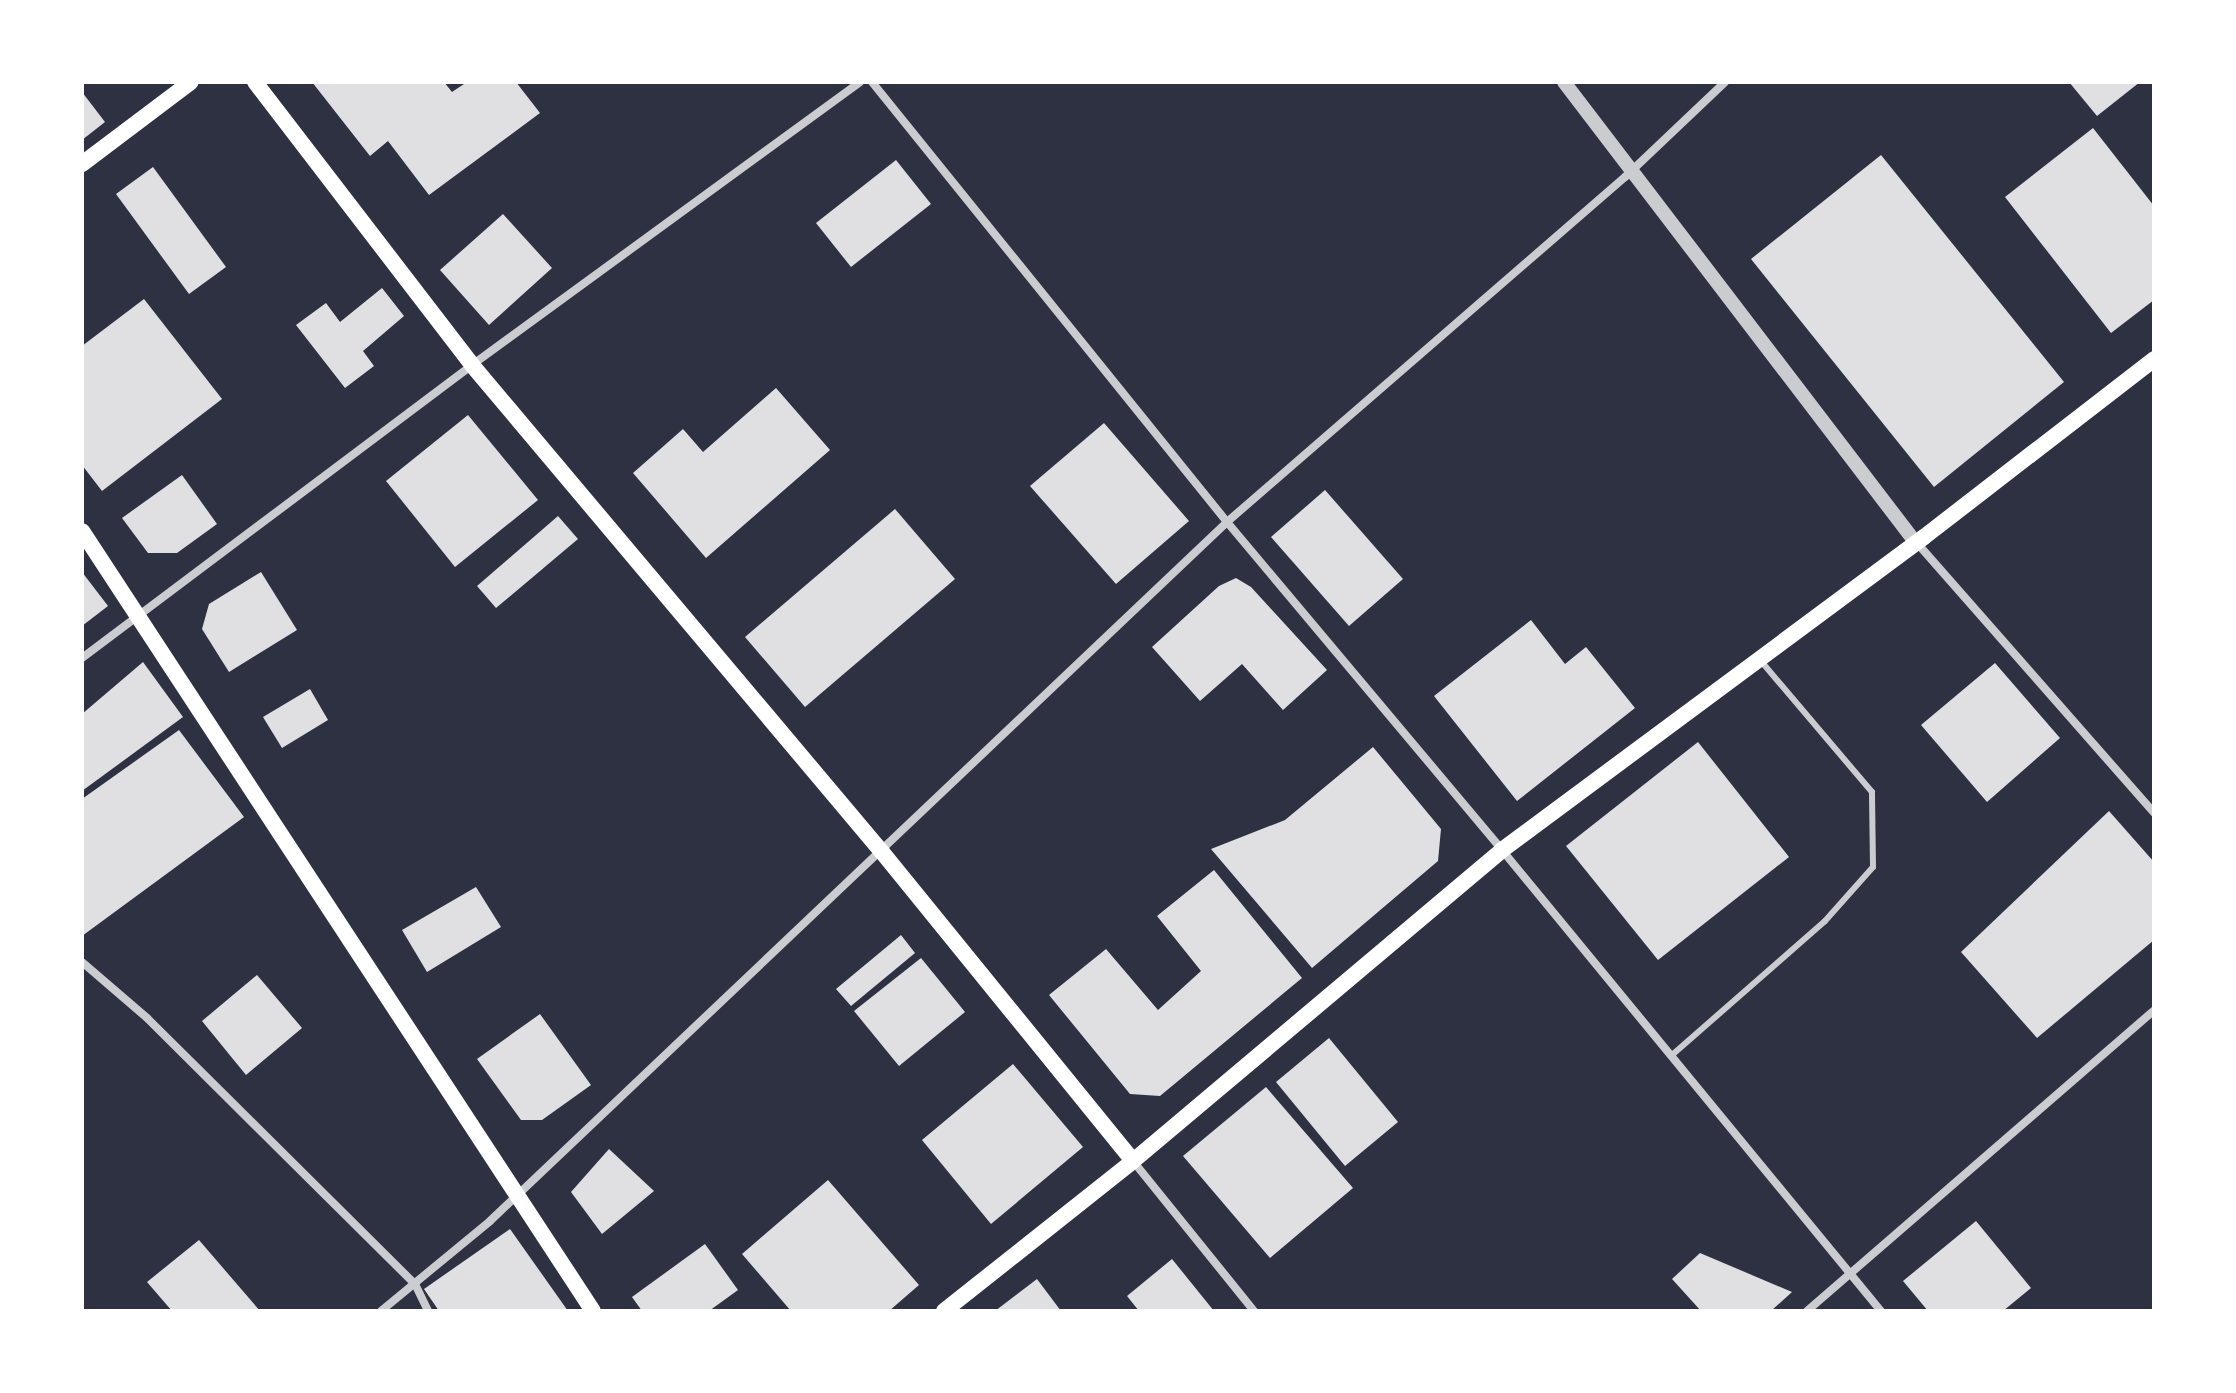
<!DOCTYPE html>
<html>
<head>
<meta charset="utf-8">
<style>
	body { margin:0 }
	#map { position:relative; width:2236px; height:1393px; overflow:hidden; background:#2d3142; font-family:"Fira Sans",sans-serif }
	div>[style] { position:absolute }
	.building>* { inset:0; background:#e0e0e3 }
	.service>* { height:6px; margin:-3px; padding:0 3px; transform-origin:3px; border-radius:3px; background:#caccd0 }
	.minor>* { height:8px; margin:-4px; padding:0 4px; transform-origin:4px; border-radius:4px; background:#caccd0 }
	.tertiary>* { height:14px; margin:-7px; padding:0 7px; transform-origin:7px; border-radius:7px; background:#caccd0 }
	.secondary>* { height:16px; margin:-8px; padding:0 8px; transform-origin:8px; border-radius:8px; background:#fff }
	span { translate:-50% -50%; white-space:nowrap; text-align:center; line-height:1.15; -webkit-text-stroke:6px #fff; paint-order:stroke }
	.frame { position:absolute; inset:0; border:84px solid #fff; pointer-events:none }
</style>
</head>
<body>
<div id="map">
	<div class="building">
		<i style="clip-path:polygon(312px 82px,444px 82px,452px 92px,467px 82px,516px 82px,540px 113px,429px 195px,388px 141px,370px 156px)"></i>
		<i style="clip-path:polygon(2069px 82px,2140px 82px,2097px 116px)"></i>
		<i style="clip-path:polygon(82px 92px,105px 122px,82px 140px)"></i>
		<i style="clip-path:polygon(2093px 128px,2154px 206px,2154px 300px,2111px 333px,2005px 197px)"></i>
		<i style="clip-path:polygon(1881px 155px,2064px 382px,1934px 487px,1751px 259px)"></i>
		<i style="clip-path:polygon(896px 160px,931px 204px,851px 267px,816px 223px)"></i>
		<i style="clip-path:polygon(153px 167px,226px 267px,189px 294px,116px 194px)"></i>
		<i style="clip-path:polygon(503px 214px,552px 268px,489px 325px,440px 270px)"></i>
		<i style="clip-path:polygon(382px 288px,404px 316px,363px 351px,374px 366px,345px 388px,296px 325px,326px 303px,340px 322px)"></i>
		<i style="clip-path:polygon(144px 299px,222px 399px,102px 491px,82px 465px,82px 346px)"></i>
		<i style="clip-path:polygon(776px 388px,830px 450px,706px 558px,633px 473px,683px 429px,703px 452px)"></i>
		<i style="clip-path:polygon(468px 415px,538px 500px,455px 567px,386px 481px)"></i>
		<i style="clip-path:polygon(1104px 423px,1189px 521px,1116px 584px,1030px 486px)"></i>
		<i style="clip-path:polygon(182px 475px,217px 524px,177px 553px,148px 553px,122px 518px)"></i>
		<i style="clip-path:polygon(1325px 490px,1403px 579px,1349px 626px,1271px 537px)"></i>
		<i style="clip-path:polygon(895px 509px,955px 579px,805px 707px,745px 637px)"></i>
		<i style="clip-path:polygon(558px 516px,578px 539px,496px 608px,477px 586px)"></i>
		<i style="clip-path:polygon(82px 572px,108px 606px,82px 626px)"></i>
		<i style="clip-path:polygon(261px 572px,297px 630px,229px 672px,202px 629px,209px 604px)"></i>
		<i style="clip-path:polygon(1236px 578px,1251px 587px,1327px 670px,1283px 710px,1242px 664px,1200px 701px,1152px 647px,1219px 586px)"></i>
		<i style="clip-path:polygon(1531px 620px,1565px 664px,1586px 647px,1635px 708px,1517px 801px,1434px 696px)"></i>
		<i style="clip-path:polygon(143px 662px,183px 717px,82px 791px,82px 714px)"></i>
		<i style="clip-path:polygon(1995px 663px,2060px 738px,1987px 802px,1921px 725px)"></i>
		<i style="clip-path:polygon(310px 689px,328px 720px,282px 748px,263px 717px)"></i>
		<i style="clip-path:polygon(179px 730px,244px 817px,82px 936px,82px 799px)"></i>
		<i style="clip-path:polygon(1698px 742px,1789px 857px,1658px 960px,1566px 846px)"></i>
		<i style="clip-path:polygon(1373px 747px,1441px 829px,1438px 861px,1312px 968px,1211px 849px,1285px 820px)"></i>
		<i style="clip-path:polygon(2109px 811px,2154px 862px,2154px 940px,2037px 1038px,1961px 952px)"></i>
		<i style="clip-path:polygon(1214px 870px,1302px 978px,1160px 1096px,1130px 1094px,1049px 995px,1106px 949px,1158px 1010px,1201px 971px,1157px 916px)"></i>
		<i style="clip-path:polygon(476px 887px,501px 927px,427px 972px,402px 930px)"></i>
		<i style="clip-path:polygon(901px 935px,915px 953px,851px 1006px,836px 989px)"></i>
		<i style="clip-path:polygon(921px 958px,965px 1012px,899px 1066px,854px 1011px)"></i>
		<i style="clip-path:polygon(257px 975px,302px 1028px,246px 1075px,202px 1021px)"></i>
		<i style="clip-path:polygon(540px 1014px,591px 1085px,542px 1120px,521px 1120px,477px 1059px)"></i>
		<i style="clip-path:polygon(1329px 1038px,1398px 1122px,1345px 1166px,1276px 1082px)"></i>
		<i style="clip-path:polygon(1013px 1064px,1083px 1147px,991px 1224px,922px 1140px)"></i>
		<i style="clip-path:polygon(1266px 1087px,1353px 1188px,1270px 1258px,1183px 1156px)"></i>
		<i style="clip-path:polygon(609px 1149px,654px 1191px,602px 1234px,571px 1192px)"></i>
		<i style="clip-path:polygon(828px 1180px,919px 1285px,889px 1311px,791px 1311px,742px 1254px)"></i>
		<i style="clip-path:polygon(1976px 1221px,2031px 1288px,2003px 1311px,1928px 1311px,1903px 1281px)"></i>
		<i style="clip-path:polygon(510px 1229px,568px 1311px,439px 1311px,424px 1289px)"></i>
		<i style="clip-path:polygon(199px 1240px,260px 1311px,172px 1311px,147px 1282px)"></i>
		<i style="clip-path:polygon(705px 1244px,738px 1290px,709px 1311px,642px 1311px,632px 1297px)"></i>
		<i style="clip-path:polygon(1700px 1253px,1792px 1292px,1771px 1311px,1701px 1311px,1672px 1279px)"></i>
		<i style="clip-path:polygon(1172px 1259px,1214px 1311px,1139px 1311px,1127px 1296px)"></i>
		<i style="clip-path:polygon(1037px 1279px,1061px 1311px,995px 1311px)"></i>
	</div>
	<div class="service">
		<i style="left:1672px;top:1055px;width:203px;rotate:-41.2deg"></i>
		<i style="left:1825px;top:921px;width:72px;rotate:-48.4deg"></i>
		<i style="left:1873px;top:867px;width:75px;rotate:-90.8deg"></i>
		<i style="left:1872px;top:792px;width:173px;rotate:-130.3deg"></i>
	</div>
	<div class="minor">
		<i style="left:872px;top:82px;width:565px;rotate:51.1deg"></i>
		<i style="left:1227px;top:522px;width:428px;rotate:50deg"></i>
		<i style="left:1502px;top:850px;width:597px;rotate:50.58deg"></i>
		<i style="left:1917px;top:543px;width:359px;rotate:48.7deg"></i>
		<i style="left:82px;top:658px;width:488px;rotate:-36.9deg"></i>
		<i style="left:472px;top:365px;width:480px;rotate:-36.1deg"></i>
		<i style="left:82px;top:962px;width:86px;rotate:40.7deg"></i>
		<i style="left:147px;top:1018px;width:378px;rotate:44.8deg"></i>
		<i style="left:415px;top:1284px;width:30px;rotate:64deg"></i>
		<i style="left:1133px;top:1161px;width:193px;rotate:51.1deg"></i>
		<i style="left:381px;top:1311px;width:141px;rotate:-39.5deg"></i>
		<i style="left:490px;top:1221px;width:1016px;rotate:-43.48deg"></i>
		<i style="left:1227px;top:522px;width:527px;rotate:-40.92deg"></i>
		<i style="left:1625px;top:177px;width:138px;rotate:-43.5deg"></i>
		<i style="left:1807px;top:1311px;width:459px;rotate:-40.9deg"></i>
	</div>
	<div class="tertiary">
		<i style="left:1564px;top:82px;width:580px;rotate:52.64deg"></i>
	</div>
	<div class="secondary">
		<i style="left:255px;top:82px;width:357px;rotate:52.5deg"></i>
		<i style="left:472px;top:365px;width:637px;rotate:49.91deg"></i>
		<i style="left:882px;top:852px;width:398px;rotate:50.9deg"></i>
		<i style="left:82px;top:164px;width:136px;rotate:-37deg"></i>
		<i style="left:82px;top:531px;width:932px;rotate:56.77deg"></i>
		<i style="left:944px;top:1311px;width:241px;rotate:-38.4deg"></i>
		<i style="left:1133px;top:1161px;width:483px;rotate:-40.1deg"></i>
		<i style="left:1502px;top:850px;width:525px;rotate:-36.56deg"></i>
		<i style="left:1924px;top:537px;width:291px;rotate:-37.7deg"></i>
	</div>
	<div class="frame"></div>
</div>
</body>
</html>
